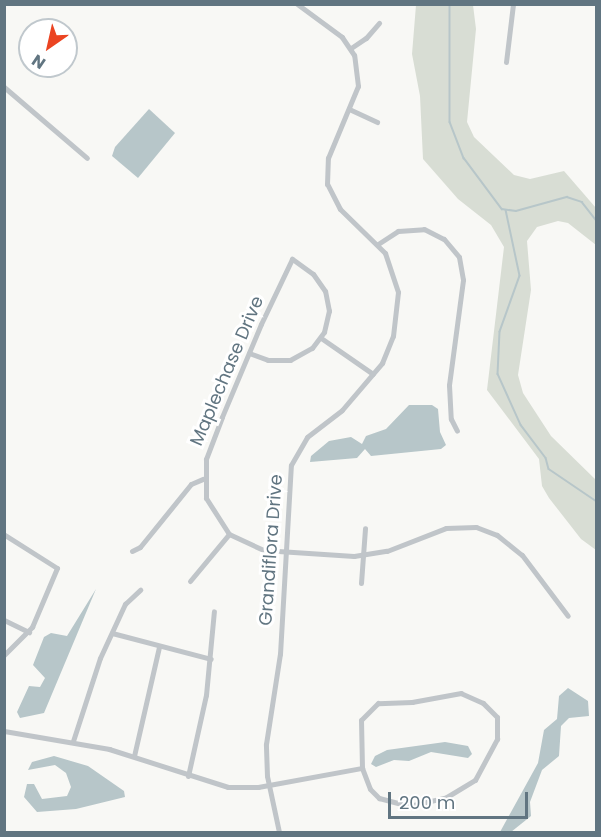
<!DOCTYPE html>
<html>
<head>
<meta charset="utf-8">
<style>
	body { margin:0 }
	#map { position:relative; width:601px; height:837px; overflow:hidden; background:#f8f8f5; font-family:Poppins,sans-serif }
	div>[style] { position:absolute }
	.green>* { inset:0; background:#d8ddd4 }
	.water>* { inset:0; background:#b7c6c9 }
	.stream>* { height:1.5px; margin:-0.75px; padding:0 0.75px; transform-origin:0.75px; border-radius:0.75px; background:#b7c6c9 }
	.minor>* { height:5px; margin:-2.5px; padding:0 2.5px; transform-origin:2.5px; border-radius:2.5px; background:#c0c5c9 }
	span { translate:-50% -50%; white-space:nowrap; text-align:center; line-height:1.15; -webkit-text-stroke:6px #fff; paint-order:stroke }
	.street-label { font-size:18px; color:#617581 }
	.frame { position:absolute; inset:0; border:6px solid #617581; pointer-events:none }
	.north { position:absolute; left:18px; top:18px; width:60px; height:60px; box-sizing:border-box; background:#fff; border:2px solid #c0c8cd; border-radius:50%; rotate:214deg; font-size:16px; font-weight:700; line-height:24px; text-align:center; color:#617581 }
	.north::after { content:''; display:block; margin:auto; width:21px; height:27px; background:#eb4422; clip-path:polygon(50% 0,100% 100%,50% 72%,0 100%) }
	.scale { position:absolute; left:388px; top:792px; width:140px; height:27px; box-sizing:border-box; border:3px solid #617581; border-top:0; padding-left:8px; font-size:18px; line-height:21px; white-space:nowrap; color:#617581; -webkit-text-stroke:4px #fff; paint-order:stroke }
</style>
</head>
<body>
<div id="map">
	<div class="green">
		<i style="clip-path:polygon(416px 5px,473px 5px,476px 29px,467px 122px,474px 137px,514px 175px,530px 179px,564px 171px,596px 208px,596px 245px,568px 223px,558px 221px,537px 227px,527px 241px,531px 290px,518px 375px,523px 393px,551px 436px,596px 480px,596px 550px,581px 539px,549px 498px,542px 486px,539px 459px,487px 390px,504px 247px,491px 225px,458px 199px,423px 159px,420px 96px,412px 54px)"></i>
	</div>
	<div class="water">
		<i style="clip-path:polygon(149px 109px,175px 133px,138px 178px,112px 156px,115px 147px)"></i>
		<i style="clip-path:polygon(409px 405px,432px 405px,438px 409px,440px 432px,446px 445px,441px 449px,371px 456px,365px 449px,357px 458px,310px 462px,311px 456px,329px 441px,351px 437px,362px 444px,366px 436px,386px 429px)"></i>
		<i style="clip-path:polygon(96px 589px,44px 713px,20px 718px,17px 712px,29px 686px,40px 687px,45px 678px,33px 665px,44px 637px,51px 633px,67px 636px)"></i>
		<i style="clip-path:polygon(568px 688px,588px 701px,589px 716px,569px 718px,561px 726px,559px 756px,542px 770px,530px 802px,531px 816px,511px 832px,500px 832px,538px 763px,544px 730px,557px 719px,559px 696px)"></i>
		<i style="clip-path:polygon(445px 742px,468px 746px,472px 754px,468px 758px,431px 752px,409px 761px,394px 760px,376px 767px,371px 764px,375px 756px,387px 750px)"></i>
		<i style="clip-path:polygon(54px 756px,88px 766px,124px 791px,125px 797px,76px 809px,37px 812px,24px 797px,27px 784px,34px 784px,42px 799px,67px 796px,71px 787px,66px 773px,55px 765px,28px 770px,32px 762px)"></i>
	</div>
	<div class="stream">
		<i style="left:450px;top:4px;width:118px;rotate:90deg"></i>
		<i style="left:450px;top:122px;width:39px;rotate:69deg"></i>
		<i style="left:464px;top:158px;width:64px;rotate:53.3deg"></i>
		<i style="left:502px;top:209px;width:14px;rotate:8deg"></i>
		<i style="left:516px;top:211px;width:53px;rotate:-15.4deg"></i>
		<i style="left:567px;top:197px;width:16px;rotate:18deg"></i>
		<i style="left:582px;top:202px;width:23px;rotate:52deg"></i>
		<i style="left:506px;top:210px;width:67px;rotate:78deg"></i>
		<i style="left:520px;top:276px;width:59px;rotate:109.7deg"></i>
		<i style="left:500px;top:332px;width:42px;rotate:92.7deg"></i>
		<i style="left:498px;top:374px;width:56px;rotate:65.7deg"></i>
		<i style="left:521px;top:425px;width:41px;rotate:52.9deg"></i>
		<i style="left:546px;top:458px;width:11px;rotate:75deg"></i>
		<i style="left:549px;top:469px;width:57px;rotate:34.2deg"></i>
	</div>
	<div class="minor">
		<i style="left:351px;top:48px;width:18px;rotate:-34deg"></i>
		<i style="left:366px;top:38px;width:20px;rotate:-49deg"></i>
		<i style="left:506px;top:62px;width:58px;rotate:-83.1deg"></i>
		<i style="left:4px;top:87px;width:109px;rotate:40.5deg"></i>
		<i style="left:349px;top:109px;width:31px;rotate:25deg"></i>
		<i style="left:378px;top:244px;width:24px;rotate:-33deg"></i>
		<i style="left:398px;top:231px;width:26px;rotate:-4deg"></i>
		<i style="left:424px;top:229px;width:22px;rotate:27deg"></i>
		<i style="left:444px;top:239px;width:23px;rotate:50deg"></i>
		<i style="left:459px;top:257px;width:23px;rotate:80deg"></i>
		<i style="left:463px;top:280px;width:106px;rotate:97.6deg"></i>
		<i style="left:449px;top:385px;width:34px;rotate:87deg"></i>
		<i style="left:451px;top:419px;width:13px;rotate:63deg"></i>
		<i style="left:321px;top:338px;width:63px;rotate:34.7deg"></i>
		<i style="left:249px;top:353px;width:20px;rotate:20deg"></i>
		<i style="left:268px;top:360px;width:22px"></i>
		<i style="left:290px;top:360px;width:25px;rotate:-29deg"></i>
		<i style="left:312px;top:348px;width:20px;rotate:-53deg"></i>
		<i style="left:324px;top:332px;width:22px;rotate:-77deg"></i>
		<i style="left:329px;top:311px;width:20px;rotate:-101deg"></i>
		<i style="left:325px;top:291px;width:21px;rotate:-125deg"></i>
		<i style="left:313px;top:274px;width:26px;rotate:-144deg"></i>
		<i style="left:292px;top:259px;width:72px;rotate:115.5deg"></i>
		<i style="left:261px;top:324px;width:101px;rotate:112.8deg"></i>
		<i style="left:222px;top:417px;width:45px;rotate:110.9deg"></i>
		<i style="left:206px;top:459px;width:39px;rotate:90deg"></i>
		<i style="left:206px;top:498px;width:43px;rotate:57.4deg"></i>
		<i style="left:229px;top:534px;width:38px;rotate:25deg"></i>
		<i style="left:263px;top:550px;width:91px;rotate:3.8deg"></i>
		<i style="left:354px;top:556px;width:33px;rotate:-9deg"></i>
		<i style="left:387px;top:551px;width:63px;rotate:-21.3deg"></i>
		<i style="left:446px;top:528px;width:30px;rotate:-2deg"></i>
		<i style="left:476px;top:527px;width:22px;rotate:21deg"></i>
		<i style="left:497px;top:535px;width:32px;rotate:39deg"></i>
		<i style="left:522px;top:555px;width:76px;rotate:53deg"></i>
		<i style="left:132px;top:551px;width:9px;rotate:-27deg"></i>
		<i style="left:140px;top:547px;width:81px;rotate:-51deg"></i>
		<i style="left:191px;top:484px;width:13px;rotate:-23deg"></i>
		<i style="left:190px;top:581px;width:61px;rotate:-50.3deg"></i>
		<i style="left:361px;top:583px;width:55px;rotate:-85.8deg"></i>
		<i style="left:4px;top:620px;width:28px;rotate:26deg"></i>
		<i style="left:112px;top:633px;width:102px;rotate:14.7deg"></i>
		<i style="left:4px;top:655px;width:40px;rotate:-45deg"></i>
		<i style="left:32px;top:627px;width:64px;rotate:-67deg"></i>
		<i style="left:57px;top:568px;width:62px;rotate:-147.6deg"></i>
		<i style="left:4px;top:731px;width:107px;rotate:9.7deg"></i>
		<i style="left:109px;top:749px;width:125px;rotate:17.7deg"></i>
		<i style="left:228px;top:787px;width:30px"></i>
		<i style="left:258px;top:787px;width:106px;rotate:-10.4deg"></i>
		<i style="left:362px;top:768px;width:22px;rotate:69deg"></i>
		<i style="left:370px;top:789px;width:13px;rotate:45deg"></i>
		<i style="left:379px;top:798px;width:31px;rotate:15deg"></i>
		<i style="left:409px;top:806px;width:37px;rotate:-13deg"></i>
		<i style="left:445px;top:798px;width:35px;rotate:-31deg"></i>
		<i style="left:475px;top:780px;width:47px;rotate:-61.8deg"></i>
		<i style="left:497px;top:739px;width:22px;rotate:-90deg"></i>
		<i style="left:497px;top:717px;width:20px;rotate:-135deg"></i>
		<i style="left:483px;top:703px;width:24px;rotate:-156deg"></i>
		<i style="left:461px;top:693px;width:50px;rotate:169.6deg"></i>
		<i style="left:412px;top:702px;width:34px;rotate:178deg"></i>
		<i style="left:378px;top:703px;width:24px;rotate:135deg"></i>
		<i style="left:361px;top:720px;width:48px;rotate:88.8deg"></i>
		<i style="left:73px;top:741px;width:87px;rotate:-72deg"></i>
		<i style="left:100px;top:658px;width:60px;rotate:-65.2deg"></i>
		<i style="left:125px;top:604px;width:21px;rotate:-43deg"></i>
		<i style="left:134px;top:756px;width:112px;rotate:-77.1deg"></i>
		<i style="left:188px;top:776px;width:83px;rotate:-77.5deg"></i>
		<i style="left:206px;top:695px;width:84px;rotate:-84.6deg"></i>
		<i style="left:279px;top:832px;width:57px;rotate:-102.1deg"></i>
		<i style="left:267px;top:776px;width:32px;rotate:-92deg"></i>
		<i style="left:266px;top:744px;width:91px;rotate:-81.2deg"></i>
		<i style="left:280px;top:654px;width:189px;rotate:-86.7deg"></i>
		<i style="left:291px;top:465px;width:32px;rotate:-60deg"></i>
		<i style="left:307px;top:437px;width:44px;rotate:-37.6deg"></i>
		<i style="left:342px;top:410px;width:62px;rotate:-49.6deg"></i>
		<i style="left:382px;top:363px;width:29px;rotate:-68deg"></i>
		<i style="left:393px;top:336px;width:44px;rotate:-83.5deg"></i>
		<i style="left:398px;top:292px;width:41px;rotate:-108.4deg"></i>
		<i style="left:385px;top:253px;width:63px;rotate:-135.6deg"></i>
		<i style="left:340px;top:209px;width:28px;rotate:-117deg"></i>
		<i style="left:327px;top:184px;width:26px;rotate:-88deg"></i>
		<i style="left:328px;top:158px;width:78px;rotate:-67.4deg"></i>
		<i style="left:358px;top:86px;width:31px;rotate:-97deg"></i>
		<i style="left:354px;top:55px;width:22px;rotate:-124deg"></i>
		<i style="left:342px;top:37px;width:56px;rotate:-143.7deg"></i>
	</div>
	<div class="street-label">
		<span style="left:227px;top:371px;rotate:-67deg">Maplechase Drive</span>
		<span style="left:271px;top:550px;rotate:-86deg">Grandiflora Drive</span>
	</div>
	<div class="frame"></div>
	<div class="north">N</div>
	<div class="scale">200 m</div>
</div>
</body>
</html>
